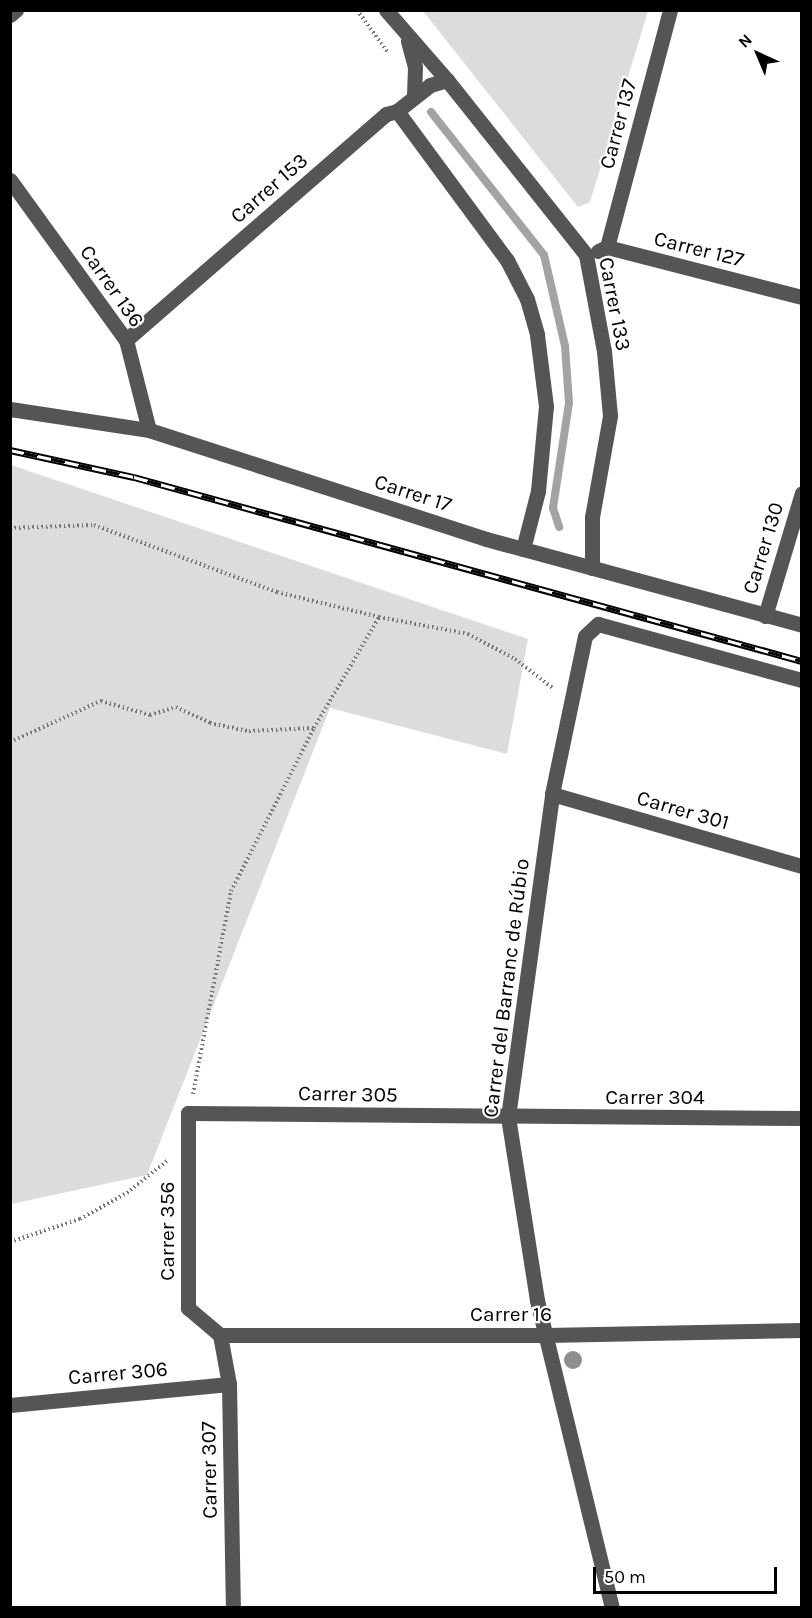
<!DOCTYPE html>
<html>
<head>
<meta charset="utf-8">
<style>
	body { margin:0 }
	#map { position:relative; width:812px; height:1618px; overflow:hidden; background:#fff; font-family:Karla,sans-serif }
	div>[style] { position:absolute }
	.green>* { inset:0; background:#dcdcdc }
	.stream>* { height:8px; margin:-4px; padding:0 4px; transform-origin:4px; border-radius:4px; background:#a3a3a3 }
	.path>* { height:4px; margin-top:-2px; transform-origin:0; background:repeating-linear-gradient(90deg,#777 0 1.5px,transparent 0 4.5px) }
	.minor>* { height:15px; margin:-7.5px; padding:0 7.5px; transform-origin:7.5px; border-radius:7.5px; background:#555 }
	.rail>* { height:7px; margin-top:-3.5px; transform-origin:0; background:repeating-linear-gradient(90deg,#fff 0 14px,#000 0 28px); box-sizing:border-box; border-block:2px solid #000 }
	.trees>* { width:18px; height:18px; margin:-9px; border-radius:50%; background:#8f8f8f }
	span { translate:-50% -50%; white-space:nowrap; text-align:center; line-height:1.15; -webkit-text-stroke:4.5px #fff; paint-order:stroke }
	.street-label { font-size:21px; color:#000 }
	.frame { position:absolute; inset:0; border:12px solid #000; pointer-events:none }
	.north { position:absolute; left:728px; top:24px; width:60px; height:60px; -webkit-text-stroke:4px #fff; paint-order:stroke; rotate:316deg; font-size:16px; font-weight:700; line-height:24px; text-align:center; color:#000 }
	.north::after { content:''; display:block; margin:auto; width:21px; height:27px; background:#000; clip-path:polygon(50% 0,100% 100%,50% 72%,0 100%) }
	.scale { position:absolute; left:593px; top:1567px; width:184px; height:27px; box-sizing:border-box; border:3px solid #000; border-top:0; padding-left:8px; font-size:18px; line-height:21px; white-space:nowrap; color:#000; -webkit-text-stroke:4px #fff; paint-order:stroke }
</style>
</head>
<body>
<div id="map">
	<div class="green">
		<i style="clip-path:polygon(423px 11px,648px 11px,590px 202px,578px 207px)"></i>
		<i style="clip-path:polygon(11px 465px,528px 639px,507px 754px,330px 708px,147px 1175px,11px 1204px)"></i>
	</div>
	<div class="stream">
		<i style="left:431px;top:112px;width:182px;rotate:51.7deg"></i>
		<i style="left:544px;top:255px;width:93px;rotate:77deg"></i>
		<i style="left:565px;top:346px;width:57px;rotate:86deg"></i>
		<i style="left:569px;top:403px;width:106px;rotate:98.7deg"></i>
		<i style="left:553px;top:508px;width:20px;rotate:72deg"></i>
	</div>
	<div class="path">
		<i style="left:357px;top:10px;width:54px;rotate:54deg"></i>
		<i style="left:10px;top:528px;width:84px;rotate:-2deg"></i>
		<i style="left:94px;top:525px;width:195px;rotate:20.1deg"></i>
		<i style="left:277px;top:592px;width:105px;rotate:13.8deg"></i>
		<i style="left:379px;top:617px;width:91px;rotate:10.8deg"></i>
		<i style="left:468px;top:634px;width:53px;rotate:28deg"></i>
		<i style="left:515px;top:659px;width:49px;rotate:37.6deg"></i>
		<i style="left:10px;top:742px;width:100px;rotate:-24.3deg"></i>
		<i style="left:101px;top:701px;width:51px;rotate:15.9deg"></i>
		<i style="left:150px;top:715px;width:27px;rotate:-17deg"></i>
		<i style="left:176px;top:707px;width:38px;rotate:25deg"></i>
		<i style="left:210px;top:723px;width:40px;rotate:12deg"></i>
		<i style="left:249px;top:731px;width:65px;rotate:-2.6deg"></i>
		<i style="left:314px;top:728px;width:129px;rotate:-59.6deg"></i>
		<i style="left:193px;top:1094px;width:207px;rotate:-79.4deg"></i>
		<i style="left:231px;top:891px;width:183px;rotate:-63deg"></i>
		<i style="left:10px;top:1242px;width:74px;rotate:-18.2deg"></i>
		<i style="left:80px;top:1219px;width:54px;rotate:-29deg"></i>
		<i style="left:127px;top:1193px;width:53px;rotate:-38.8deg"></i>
	</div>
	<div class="minor">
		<i style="left:386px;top:10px;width:93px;rotate:48.9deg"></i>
		<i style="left:447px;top:80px;width:223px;rotate:51.5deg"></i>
		<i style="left:586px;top:255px;width:98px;rotate:79.4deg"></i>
		<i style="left:604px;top:351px;width:65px;rotate:84.7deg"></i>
		<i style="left:610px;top:416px;width:103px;rotate:100.1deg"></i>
		<i style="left:592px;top:517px;width:51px;rotate:90deg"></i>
		<i style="left:10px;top:15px;width:8px;rotate:-40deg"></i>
		<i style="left:408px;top:41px;width:27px;rotate:75deg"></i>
		<i style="left:415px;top:67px;width:29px;rotate:92deg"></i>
		<i style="left:397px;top:111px;width:185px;rotate:53.6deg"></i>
		<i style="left:507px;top:260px;width:44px;rotate:62.9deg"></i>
		<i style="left:527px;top:299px;width:37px;rotate:74deg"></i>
		<i style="left:537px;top:335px;width:72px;rotate:82.8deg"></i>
		<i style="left:546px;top:406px;width:85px;rotate:95.4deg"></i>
		<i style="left:538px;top:491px;width:60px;rotate:104.5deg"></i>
		<i style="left:10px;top:180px;width:198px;rotate:54.1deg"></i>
		<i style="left:126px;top:340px;width:93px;rotate:75.7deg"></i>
		<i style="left:607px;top:247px;width:245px;rotate:-75.1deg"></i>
		<i style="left:598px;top:251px;width:10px;rotate:-24deg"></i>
		<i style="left:607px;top:247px;width:201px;rotate:14.4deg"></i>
		<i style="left:126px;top:340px;width:344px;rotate:-41deg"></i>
		<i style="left:386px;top:114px;width:11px;rotate:-15deg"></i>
		<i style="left:397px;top:111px;width:42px;rotate:-38.2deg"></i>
		<i style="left:430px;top:85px;width:18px;rotate:-16deg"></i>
		<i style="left:10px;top:409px;width:141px;rotate:8.6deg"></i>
		<i style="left:149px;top:430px;width:354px;rotate:17.9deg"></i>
		<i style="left:486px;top:539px;width:327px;rotate:15.2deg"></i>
		<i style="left:765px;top:616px;width:128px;rotate:-73.3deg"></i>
		<i style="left:552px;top:794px;width:260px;rotate:16.1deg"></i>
		<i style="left:220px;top:1335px;width:42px;rotate:-139.8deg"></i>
		<i style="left:188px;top:1308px;width:195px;rotate:-90deg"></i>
		<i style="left:188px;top:1113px;width:614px;rotate:0.47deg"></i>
		<i style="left:220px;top:1335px;width:326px"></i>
		<i style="left:546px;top:1335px;width:256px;rotate:-1.1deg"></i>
		<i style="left:220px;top:1335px;width:50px;rotate:79.6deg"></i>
		<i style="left:229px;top:1384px;width:221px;rotate:89deg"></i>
		<i style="left:10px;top:1405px;width:220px;rotate:-5.5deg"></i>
		<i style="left:612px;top:1608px;width:317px;rotate:-103.7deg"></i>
		<i style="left:537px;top:1300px;width:185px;rotate:-99deg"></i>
		<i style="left:508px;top:1117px;width:326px;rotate:-82.2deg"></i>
		<i style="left:552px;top:794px;width:161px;rotate:-78.2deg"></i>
		<i style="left:585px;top:636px;width:18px;rotate:-43deg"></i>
		<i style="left:598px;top:624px;width:212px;rotate:15.4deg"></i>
	</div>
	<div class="rail">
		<i style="left:10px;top:450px;width:127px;rotate:12.3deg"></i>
		<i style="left:134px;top:477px;width:693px;rotate:15.4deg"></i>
	</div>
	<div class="trees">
		<i style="left:573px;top:1360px"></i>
	</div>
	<div class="street-label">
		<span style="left:618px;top:124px;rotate:-75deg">Carrer 137</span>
		<span style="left:269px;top:188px;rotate:-41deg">Carrer 153</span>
		<span style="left:699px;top:249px;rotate:14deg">Carrer 127</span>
		<span style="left:112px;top:286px;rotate:55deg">Carrer 136</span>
		<span style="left:615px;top:304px;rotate:79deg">Carrer 133</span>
		<span style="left:413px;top:493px;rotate:18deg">Carrer 17</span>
		<span style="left:763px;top:548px;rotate:-73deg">Carrer 130</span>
		<span style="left:683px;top:810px;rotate:16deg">Carrer 301</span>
		<span style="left:506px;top:988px;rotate:-83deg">Carrer del Barranc de Rúbio</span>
		<span style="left:348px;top:1094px;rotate:1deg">Carrer 305</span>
		<span style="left:655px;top:1097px">Carrer 304</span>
		<span style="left:167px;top:1231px;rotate:-90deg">Carrer 356</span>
		<span style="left:511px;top:1314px">Carrer 16</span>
		<span style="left:118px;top:1373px;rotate:-5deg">Carrer 306</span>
		<span style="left:209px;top:1470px;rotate:-91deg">Carrer 307</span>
	</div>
	<div class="frame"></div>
	<div class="north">N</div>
	<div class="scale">50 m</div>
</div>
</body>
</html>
